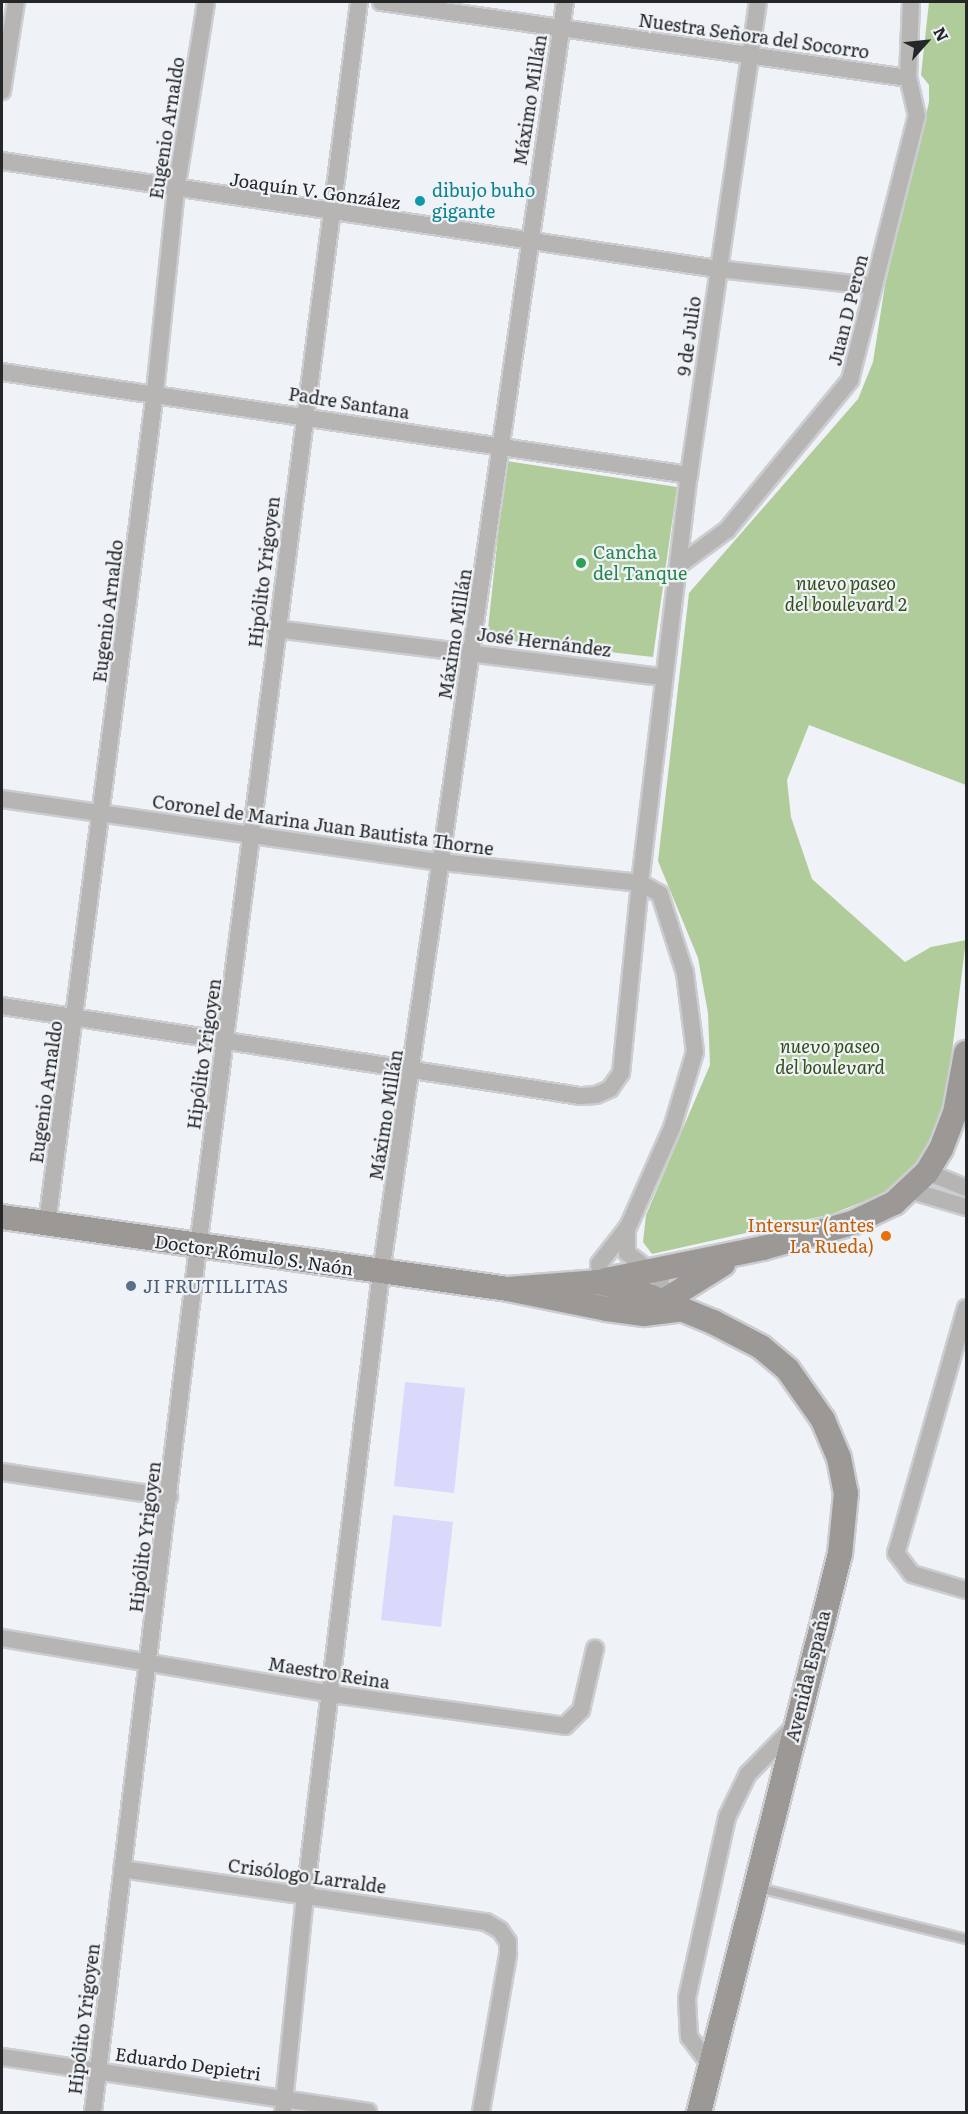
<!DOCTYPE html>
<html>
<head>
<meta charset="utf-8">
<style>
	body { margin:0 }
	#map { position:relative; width:968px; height:2114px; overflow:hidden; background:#eff2f6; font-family:Literata,serif }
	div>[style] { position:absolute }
	.green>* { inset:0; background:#b1cc9b }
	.building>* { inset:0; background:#d9d9fc }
	.roads { filter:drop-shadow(2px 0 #cbcdd1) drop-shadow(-2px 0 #cbcdd1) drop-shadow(0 2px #cbcdd1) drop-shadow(0 -2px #cbcdd1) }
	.service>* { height:8px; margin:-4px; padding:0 4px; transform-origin:4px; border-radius:4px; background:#b7b5b4 }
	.minor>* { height:16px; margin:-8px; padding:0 8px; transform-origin:8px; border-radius:8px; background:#b7b5b4 }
	.secondary>* { height:24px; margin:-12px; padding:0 12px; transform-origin:12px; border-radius:12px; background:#9b9896 }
	.dots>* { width:16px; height:16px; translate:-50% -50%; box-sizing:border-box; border:3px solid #eff2f6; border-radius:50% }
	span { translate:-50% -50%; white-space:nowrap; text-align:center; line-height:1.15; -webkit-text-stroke:4.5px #eff2f6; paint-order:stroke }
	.street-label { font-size:18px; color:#252628 }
	.culture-label { font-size:18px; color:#0d838f }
	.left { translate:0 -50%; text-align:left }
	.leisure-label { font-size:18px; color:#27864d }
	.park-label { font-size:18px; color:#324d16; font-style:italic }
	.food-label { font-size:18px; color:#c56008 }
	.right { translate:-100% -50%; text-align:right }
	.service-label { font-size:18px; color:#4e5e75 }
	.frame { position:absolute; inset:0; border:3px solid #252628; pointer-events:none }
	.north { position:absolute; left:896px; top:12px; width:60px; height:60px; -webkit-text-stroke:4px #eff2f6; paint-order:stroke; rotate:63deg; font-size:16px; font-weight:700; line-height:24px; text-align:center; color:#252628 }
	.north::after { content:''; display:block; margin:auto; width:21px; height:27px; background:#252628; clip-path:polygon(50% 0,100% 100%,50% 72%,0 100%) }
</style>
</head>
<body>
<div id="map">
	<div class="green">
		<i style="clip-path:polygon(929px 2px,966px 2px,966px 785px,809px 725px,787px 780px,791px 817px,812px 879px,905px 962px,931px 947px,966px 940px,943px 1123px,903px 1186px,832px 1214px,652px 1254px,643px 1242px,646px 1215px,710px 1065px,708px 1013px,698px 958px,658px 861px,689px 593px,858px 399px,873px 362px,885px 285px,929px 102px,929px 85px,921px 75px)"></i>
		<i style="clip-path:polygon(506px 461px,677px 487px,653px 657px,487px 638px)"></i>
	</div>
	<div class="building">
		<i style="clip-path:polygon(405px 1382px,465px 1388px,454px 1493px,394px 1486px)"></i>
		<i style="clip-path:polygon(393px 1515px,453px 1522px,441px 1627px,381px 1620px)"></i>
	</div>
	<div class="roads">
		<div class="service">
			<i style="left:759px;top:1888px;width:213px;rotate:13.8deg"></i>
		</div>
		<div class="minor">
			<i style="left:381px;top:2px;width:532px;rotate:8.21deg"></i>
			<i style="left:2px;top:91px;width:90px;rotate:-81.1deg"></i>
			<i style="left:2px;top:161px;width:724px;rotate:8.58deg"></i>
			<i style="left:718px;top:269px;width:156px;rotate:6.3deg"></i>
			<i style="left:2px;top:372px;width:695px;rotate:8.53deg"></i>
			<i style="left:679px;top:565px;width:59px;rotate:-36.1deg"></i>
			<i style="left:727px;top:530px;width:194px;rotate:-50.6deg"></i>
			<i style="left:850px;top:380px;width:272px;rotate:-75.8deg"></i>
			<i style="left:917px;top:116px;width:39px;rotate:-103deg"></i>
			<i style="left:908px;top:78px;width:76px;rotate:-87.7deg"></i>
			<i style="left:276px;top:629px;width:391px;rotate:7.1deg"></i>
			<i style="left:2px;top:799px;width:443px;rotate:8.2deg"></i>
			<i style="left:441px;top:862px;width:200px;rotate:6deg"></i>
			<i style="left:640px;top:883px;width:191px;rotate:95.7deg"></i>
			<i style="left:621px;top:1073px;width:19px;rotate:125deg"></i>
			<i style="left:610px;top:1089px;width:15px;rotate:157deg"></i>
			<i style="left:596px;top:1095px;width:16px;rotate:176deg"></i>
			<i style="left:580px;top:1096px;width:585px;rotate:-171.15deg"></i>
			<i style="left:927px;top:1172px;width:42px;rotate:22.3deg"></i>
			<i style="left:909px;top:1190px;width:59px;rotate:16.6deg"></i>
			<i style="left:47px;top:1224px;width:839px;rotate:-82.6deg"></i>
			<i style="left:155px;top:392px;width:203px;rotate:-84.1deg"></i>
			<i style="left:176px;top:190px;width:190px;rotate:-80.9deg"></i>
			<i style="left:627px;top:1228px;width:25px;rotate:90deg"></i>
			<i style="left:627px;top:1253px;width:41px;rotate:38deg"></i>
			<i style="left:659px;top:1278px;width:28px;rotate:71deg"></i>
			<i style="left:602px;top:1291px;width:27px;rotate:-96deg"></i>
			<i style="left:599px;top:1264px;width:47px;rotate:-51.9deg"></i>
			<i style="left:628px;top:1227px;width:108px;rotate:-66deg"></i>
			<i style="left:672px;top:1128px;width:79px;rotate:-73.2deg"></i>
			<i style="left:695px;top:1052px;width:80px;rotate:-97.2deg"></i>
			<i style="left:685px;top:973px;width:83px;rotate:-107.6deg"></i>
			<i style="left:660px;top:894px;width:23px;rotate:-151deg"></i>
			<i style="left:640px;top:883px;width:411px;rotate:-83.2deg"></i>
			<i style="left:689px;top:475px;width:478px;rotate:-81.7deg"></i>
			<i style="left:966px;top:1308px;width:255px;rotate:105.9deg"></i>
			<i style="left:896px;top:1553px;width:26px;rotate:53deg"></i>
			<i style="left:912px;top:1574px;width:56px;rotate:16.5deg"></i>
			<i style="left:2px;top:1472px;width:169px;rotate:8.5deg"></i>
			<i style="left:2px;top:1638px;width:335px;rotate:9.6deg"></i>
			<i style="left:332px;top:1694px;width:235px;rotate:7.8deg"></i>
			<i style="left:565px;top:1726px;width:23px;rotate:-45deg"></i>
			<i style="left:581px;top:1710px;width:63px;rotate:-77.1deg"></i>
			<i style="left:122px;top:1869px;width:368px;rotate:8.3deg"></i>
			<i style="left:486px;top:1922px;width:16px;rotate:30deg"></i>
			<i style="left:500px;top:1930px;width:14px;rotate:56deg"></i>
			<i style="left:508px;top:1942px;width:13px;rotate:90deg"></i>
			<i style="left:508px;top:1955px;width:159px;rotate:99.8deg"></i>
			<i style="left:2px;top:2057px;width:370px;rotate:8.5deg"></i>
			<i style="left:711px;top:2066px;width:36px;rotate:-127deg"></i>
			<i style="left:689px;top:2037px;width:39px;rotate:-93deg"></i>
			<i style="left:687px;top:1998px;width:185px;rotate:-77.5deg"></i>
			<i style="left:727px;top:1817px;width:48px;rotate:-64deg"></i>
			<i style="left:748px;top:1774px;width:67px;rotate:-45.6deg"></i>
			<i style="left:93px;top:2112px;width:871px;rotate:-83.08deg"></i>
			<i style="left:198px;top:1247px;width:1255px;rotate:-82.63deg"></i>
			<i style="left:283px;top:2112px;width:217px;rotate:-84.2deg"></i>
			<i style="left:305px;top:1896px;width:628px;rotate:-83.04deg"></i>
			<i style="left:381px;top:1273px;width:1284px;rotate:-81.76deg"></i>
		</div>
		<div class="secondary">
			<i style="left:2px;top:1217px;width:511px;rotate:8.1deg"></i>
			<i style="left:508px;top:1289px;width:101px;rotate:11.4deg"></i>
			<i style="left:607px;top:1309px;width:37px;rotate:8deg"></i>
			<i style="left:644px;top:1314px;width:34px;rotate:-7deg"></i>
			<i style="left:606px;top:1280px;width:160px;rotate:-11.5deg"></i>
			<i style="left:763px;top:1248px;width:92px;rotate:-15.7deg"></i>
			<i style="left:852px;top:1223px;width:47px;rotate:-25.5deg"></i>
			<i style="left:894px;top:1203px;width:45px;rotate:-43.2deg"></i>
			<i style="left:927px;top:1172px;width:27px;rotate:-59deg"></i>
			<i style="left:941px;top:1149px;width:39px;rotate:-69deg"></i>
			<i style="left:955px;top:1113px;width:61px;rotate:-79.6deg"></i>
			<i style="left:508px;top:1289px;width:91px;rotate:-4.4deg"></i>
			<i style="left:599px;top:1282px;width:44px;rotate:14.3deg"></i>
			<i style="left:642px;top:1293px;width:77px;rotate:22.2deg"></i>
			<i style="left:713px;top:1322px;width:54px;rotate:27.5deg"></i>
			<i style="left:761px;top:1347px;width:35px;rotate:40deg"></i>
			<i style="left:788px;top:1370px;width:61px;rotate:55deg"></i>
			<i style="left:823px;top:1420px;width:41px;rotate:67.2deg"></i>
			<i style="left:839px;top:1458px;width:36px;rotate:79deg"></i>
			<i style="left:846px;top:1493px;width:61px;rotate:95.6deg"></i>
			<i style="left:840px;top:1554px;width:576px;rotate:104.18deg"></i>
			<i style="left:651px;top:1309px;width:85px;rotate:-32deg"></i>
		</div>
	</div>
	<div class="dots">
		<i style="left:420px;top:201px;background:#0f9aa8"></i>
		<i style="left:581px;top:563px;background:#2e9e5b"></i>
		<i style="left:886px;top:1236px;background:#e8710a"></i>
		<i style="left:131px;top:1286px;background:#5c6f8a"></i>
	</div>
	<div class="street-label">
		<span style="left:754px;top:36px;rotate:8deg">Nuestra Señora del Socorro</span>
		<span style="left:530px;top:100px;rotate:-81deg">Máximo Millán</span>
		<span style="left:167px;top:128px;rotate:-81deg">Eugenio Arnaldo</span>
		<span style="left:315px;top:191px;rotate:8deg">Joaquín V. González</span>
		<span style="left:848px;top:310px;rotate:-76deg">Juan D Peron</span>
		<span style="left:689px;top:336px;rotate:-82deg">9 de Julio</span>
		<span style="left:349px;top:403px;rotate:9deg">Padre Santana</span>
		<span style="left:264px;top:572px;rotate:-83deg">Hipólito Yrigoyen</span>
		<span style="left:108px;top:611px;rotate:-83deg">Eugenio Arnaldo</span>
		<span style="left:455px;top:634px;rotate:-81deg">Máximo Millán</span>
		<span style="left:544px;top:642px;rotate:7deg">José Hernández</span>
		<span style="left:323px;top:825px;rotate:8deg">Coronel de Marina Juan Bautista Thorne</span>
		<span style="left:204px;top:1054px;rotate:-82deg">Hipólito Yrigoyen</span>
		<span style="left:46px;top:1092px;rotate:-82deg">Eugenio Arnaldo</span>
		<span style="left:386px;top:1115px;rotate:-81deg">Máximo Millán</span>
		<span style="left:254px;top:1255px;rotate:8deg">Doctor Rómulo S. Naón</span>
		<span style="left:145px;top:1537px;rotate:-83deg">Hipólito Yrigoyen</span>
		<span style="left:329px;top:1673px;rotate:9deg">Maestro Reina</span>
		<span style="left:808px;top:1676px;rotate:-76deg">Avenida España</span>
		<span style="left:307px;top:1876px;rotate:8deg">Crisólogo Larralde</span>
		<span style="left:84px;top:2019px;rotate:-83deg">Hipólito Yrigoyen</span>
		<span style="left:188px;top:2064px;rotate:8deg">Eduardo Depietri</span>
	</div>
	<div class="culture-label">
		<span class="left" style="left:432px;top:201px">dibujo buho<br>gigante</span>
	</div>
	<div class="leisure-label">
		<span class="left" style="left:593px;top:563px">Cancha<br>del Tanque</span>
	</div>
	<div class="park-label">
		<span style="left:846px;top:594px">nuevo paseo<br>del boulevard 2</span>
		<span style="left:830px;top:1057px">nuevo paseo<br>del boulevard</span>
	</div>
	<div class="food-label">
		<span class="right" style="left:874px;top:1236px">Intersur (antes<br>La Rueda)</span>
	</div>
	<div class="service-label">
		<span class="left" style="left:143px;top:1286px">JI FRUTILLITAS</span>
	</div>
	<div class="frame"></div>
	<div class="north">N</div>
</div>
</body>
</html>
